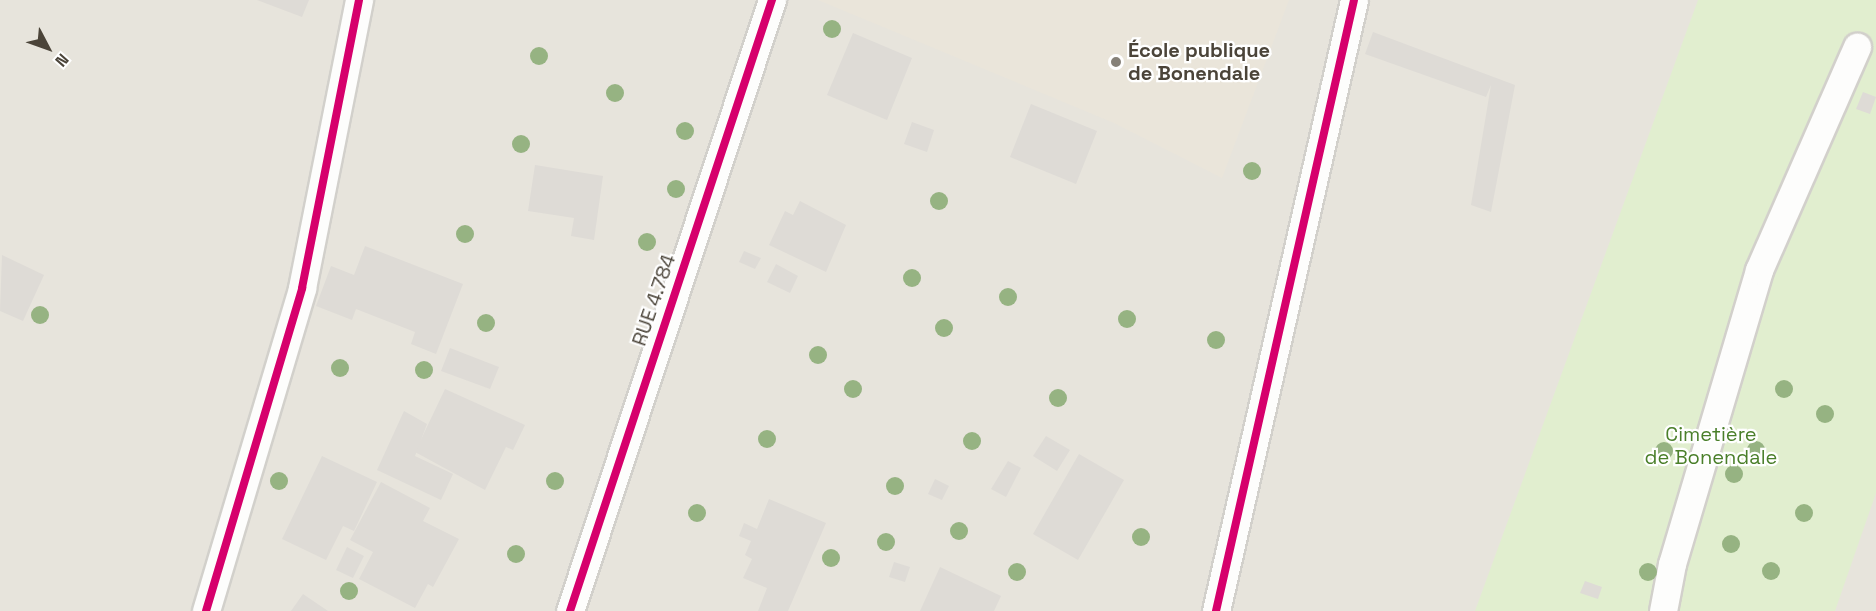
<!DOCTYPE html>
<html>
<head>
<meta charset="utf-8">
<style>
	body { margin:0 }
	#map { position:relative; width:1876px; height:611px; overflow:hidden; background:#f4f2ee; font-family:"Space Grotesk",sans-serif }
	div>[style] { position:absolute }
	.residential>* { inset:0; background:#e7e4dc }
	.education>* { inset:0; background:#eae5da }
	.green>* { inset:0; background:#e1eecf }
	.building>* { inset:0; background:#dedbd6 }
	.roads { filter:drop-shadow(2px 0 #d2d0cb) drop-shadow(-2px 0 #d2d0cb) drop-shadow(0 2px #d2d0cb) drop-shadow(0 -2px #d2d0cb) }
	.minor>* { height:27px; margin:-13.5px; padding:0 13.5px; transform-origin:13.5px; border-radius:13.5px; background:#fdfdfc }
	.cycleway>* { height:8px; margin:-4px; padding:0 4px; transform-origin:4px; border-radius:4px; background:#d6006c }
	.trees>* { width:18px; height:18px; margin:-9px; border-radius:50%; background:#96b382 }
	.dots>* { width:16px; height:16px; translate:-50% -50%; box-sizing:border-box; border:3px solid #fff; border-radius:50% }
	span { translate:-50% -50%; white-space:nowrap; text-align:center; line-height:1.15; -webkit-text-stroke:4.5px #fff; paint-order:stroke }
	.poi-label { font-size:20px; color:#4b4439; font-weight:700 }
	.left { translate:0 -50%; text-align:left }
	.street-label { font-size:20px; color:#4b4439 }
	.park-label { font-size:20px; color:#4a7f2a }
	.north { position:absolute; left:18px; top:18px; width:60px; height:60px; -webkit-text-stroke:4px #fff; paint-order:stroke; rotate:131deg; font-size:16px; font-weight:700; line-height:24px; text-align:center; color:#4b4439 }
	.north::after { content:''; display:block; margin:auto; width:21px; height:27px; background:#4b4439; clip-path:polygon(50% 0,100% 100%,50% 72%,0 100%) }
</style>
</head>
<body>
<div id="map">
	<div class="residential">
		<i style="clip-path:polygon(0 0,1876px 0,1876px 611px,0 611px)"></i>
	</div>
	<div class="education">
		<i style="clip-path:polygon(818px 0,1289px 0,1222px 178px,1114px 123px)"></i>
	</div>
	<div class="green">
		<i style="clip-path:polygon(1698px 0,1876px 0,1876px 493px,1835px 611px,1475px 611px)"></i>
	</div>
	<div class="building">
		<i style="clip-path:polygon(257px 0,309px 0,302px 17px)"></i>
		<i style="clip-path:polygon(1373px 32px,1515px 85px,1491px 212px,1471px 205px,1491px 85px,1486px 97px,1365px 54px)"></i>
		<i style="clip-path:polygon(853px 33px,912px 58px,887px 120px,827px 95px)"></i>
		<i style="clip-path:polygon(1863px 92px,1876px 97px,1870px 114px,1856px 109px)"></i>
		<i style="clip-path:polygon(1031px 104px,1097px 131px,1076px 184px,1010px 157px)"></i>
		<i style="clip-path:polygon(912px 122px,934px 130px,927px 152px,904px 144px)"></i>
		<i style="clip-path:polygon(535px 165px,603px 176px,594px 240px,571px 236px,574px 218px,528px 211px)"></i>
		<i style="clip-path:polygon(800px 201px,846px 225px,826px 272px,769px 245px,785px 211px,793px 215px)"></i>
		<i style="clip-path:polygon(365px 246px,463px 284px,436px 354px,411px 344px,415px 332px,356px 309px,352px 320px,316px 306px,331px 266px,354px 275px)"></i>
		<i style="clip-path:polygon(744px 251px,761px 258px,755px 269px,739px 262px)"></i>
		<i style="clip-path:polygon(2px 255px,44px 275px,23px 321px,0 311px)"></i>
		<i style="clip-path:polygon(776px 264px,798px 276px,790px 293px,767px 282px)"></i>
		<i style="clip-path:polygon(450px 348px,499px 367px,490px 389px,441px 371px)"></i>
		<i style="clip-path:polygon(445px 389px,525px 425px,513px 450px,506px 447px,485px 490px,415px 452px)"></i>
		<i style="clip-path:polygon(404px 411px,427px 424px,415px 456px,453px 474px,441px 500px,377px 470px)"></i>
		<i style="clip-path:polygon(1046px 436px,1070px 450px,1057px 471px,1033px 456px)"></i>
		<i style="clip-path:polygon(1079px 454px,1124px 480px,1078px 560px,1033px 534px)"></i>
		<i style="clip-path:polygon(322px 456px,377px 482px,354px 531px,343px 526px,326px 560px,282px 539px)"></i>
		<i style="clip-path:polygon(1008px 461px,1021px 468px,1006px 497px,991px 489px)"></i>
		<i style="clip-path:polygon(935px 479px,949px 486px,942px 500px,928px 494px)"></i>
		<i style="clip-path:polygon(381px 482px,430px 508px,423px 521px,459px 539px,433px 587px,428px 584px,415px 608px,359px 579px,373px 552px,350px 540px)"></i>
		<i style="clip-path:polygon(769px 499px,826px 523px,788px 611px,758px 611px,767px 588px,743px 578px,752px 559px,745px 555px,751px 541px,739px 536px,744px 523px,757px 529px)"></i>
		<i style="clip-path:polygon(347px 547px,364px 556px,353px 578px,336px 570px)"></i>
		<i style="clip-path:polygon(894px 562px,910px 567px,905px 582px,889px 577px)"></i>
		<i style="clip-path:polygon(940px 567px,1001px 596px,994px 611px,920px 611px)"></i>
		<i style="clip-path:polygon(1585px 581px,1602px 587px,1598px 599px,1580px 593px)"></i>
		<i style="clip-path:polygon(303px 594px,328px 611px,291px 611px)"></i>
	</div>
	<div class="roads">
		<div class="minor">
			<i style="left:206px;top:611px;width:337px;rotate:-73.4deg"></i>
			<i style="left:302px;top:288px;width:294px;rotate:-78.8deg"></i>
			<i style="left:570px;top:611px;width:644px;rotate:-71.71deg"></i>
			<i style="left:1216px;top:611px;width:626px;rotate:-77.27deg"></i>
			<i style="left:1663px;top:611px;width:48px;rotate:-79.2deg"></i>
			<i style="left:1672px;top:564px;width:307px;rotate:-73.5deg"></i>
			<i style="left:1759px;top:270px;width:244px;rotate:-66.3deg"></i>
		</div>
	</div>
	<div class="cycleway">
		<i style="left:206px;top:611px;width:337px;rotate:-73.4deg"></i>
		<i style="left:302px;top:288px;width:294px;rotate:-78.8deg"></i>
		<i style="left:570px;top:611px;width:644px;rotate:-71.71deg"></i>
		<i style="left:1216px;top:611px;width:626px;rotate:-77.27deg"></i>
	</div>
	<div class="trees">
		<i style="left:832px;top:29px"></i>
		<i style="left:539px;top:56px"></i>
		<i style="left:615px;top:93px"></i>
		<i style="left:685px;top:131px"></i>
		<i style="left:521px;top:144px"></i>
		<i style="left:1252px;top:171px"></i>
		<i style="left:676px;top:189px"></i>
		<i style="left:939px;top:201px"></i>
		<i style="left:465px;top:234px"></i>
		<i style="left:647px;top:242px"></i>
		<i style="left:912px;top:278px"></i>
		<i style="left:1008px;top:297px"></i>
		<i style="left:40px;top:315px"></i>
		<i style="left:1127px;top:319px"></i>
		<i style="left:486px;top:323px"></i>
		<i style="left:944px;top:328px"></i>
		<i style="left:1216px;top:340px"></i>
		<i style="left:818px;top:355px"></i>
		<i style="left:340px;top:368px"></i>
		<i style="left:424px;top:370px"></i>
		<i style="left:853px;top:389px"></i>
		<i style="left:1784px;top:389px"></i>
		<i style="left:1058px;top:398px"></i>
		<i style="left:1825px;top:414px"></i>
		<i style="left:767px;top:439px"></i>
		<i style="left:972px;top:441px"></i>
		<i style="left:1756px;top:450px"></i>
		<i style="left:1664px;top:451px"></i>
		<i style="left:1734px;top:474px"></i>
		<i style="left:279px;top:481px"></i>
		<i style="left:555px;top:481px"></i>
		<i style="left:895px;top:486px"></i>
		<i style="left:697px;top:513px"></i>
		<i style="left:1804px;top:513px"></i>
		<i style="left:959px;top:531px"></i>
		<i style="left:1141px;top:537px"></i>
		<i style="left:886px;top:542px"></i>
		<i style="left:1731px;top:544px"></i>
		<i style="left:516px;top:554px"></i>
		<i style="left:831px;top:558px"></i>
		<i style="left:1771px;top:571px"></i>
		<i style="left:1017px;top:572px"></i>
		<i style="left:1648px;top:572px"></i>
		<i style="left:349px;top:591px"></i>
	</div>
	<div class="dots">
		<i style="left:1116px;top:62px;background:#868178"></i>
	</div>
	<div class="poi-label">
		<span class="left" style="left:1128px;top:62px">École publique<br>de Bonendale</span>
	</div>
	<div class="street-label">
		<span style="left:654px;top:300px;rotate:-71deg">RUE 4.784</span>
	</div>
	<div class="park-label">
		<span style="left:1711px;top:446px">Cimetière<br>de Bonendale</span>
	</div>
	<div class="north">N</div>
</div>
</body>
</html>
